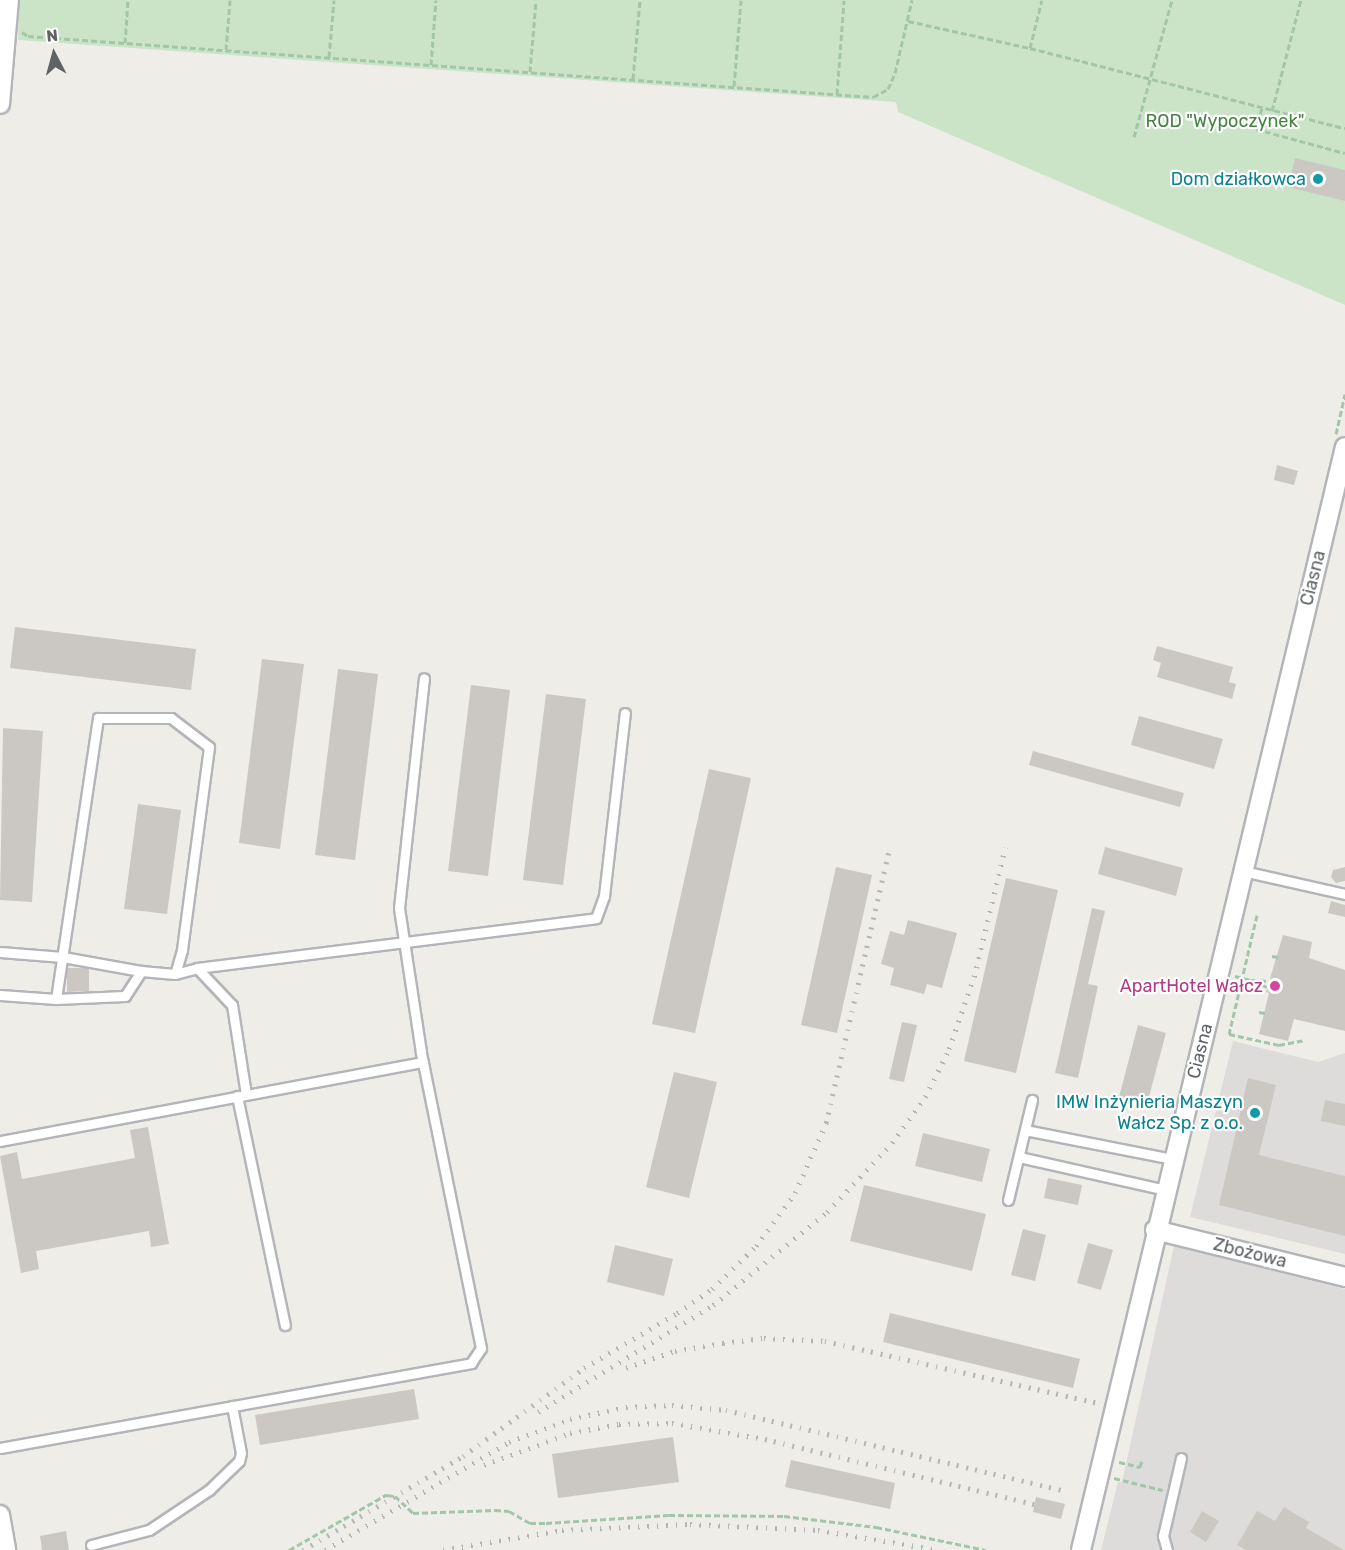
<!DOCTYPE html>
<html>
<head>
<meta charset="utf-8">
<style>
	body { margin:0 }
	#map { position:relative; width:1345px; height:1550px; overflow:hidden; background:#efede8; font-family:Rubik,sans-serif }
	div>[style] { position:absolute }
	.industrial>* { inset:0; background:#dedcda }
	.green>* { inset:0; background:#cbe4c8 }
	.building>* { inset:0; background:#cbc8c4 }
	.path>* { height:3px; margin-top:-1.5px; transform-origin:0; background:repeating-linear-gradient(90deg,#a3c6a9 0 6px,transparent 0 9px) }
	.roads { filter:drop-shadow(2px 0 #b3b5b8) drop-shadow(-2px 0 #b3b5b8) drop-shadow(0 2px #b3b5b8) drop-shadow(0 -2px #b3b5b8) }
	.lane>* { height:9px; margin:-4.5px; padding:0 4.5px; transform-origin:4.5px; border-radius:4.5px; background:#fff }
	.street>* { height:18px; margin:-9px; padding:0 9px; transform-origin:9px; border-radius:9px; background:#fff }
	.rail>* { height:4.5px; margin-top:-2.25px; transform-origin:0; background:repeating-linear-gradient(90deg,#b3b4b4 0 1.5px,transparent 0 9.5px) }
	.dots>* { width:16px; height:16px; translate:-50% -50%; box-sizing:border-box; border:3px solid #fff; border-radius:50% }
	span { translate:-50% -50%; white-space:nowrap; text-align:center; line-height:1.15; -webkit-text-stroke:4.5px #fff; paint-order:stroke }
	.park-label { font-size:18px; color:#458341 }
	.culture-label { font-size:18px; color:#0d838f }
	.right { translate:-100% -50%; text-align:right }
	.street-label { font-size:18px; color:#5f6366 }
	.hotel-label { font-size:18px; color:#b23c85 }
	.north { position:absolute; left:24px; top:24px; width:60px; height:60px; -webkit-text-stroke:4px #fff; paint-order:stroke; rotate:354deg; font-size:16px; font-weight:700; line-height:24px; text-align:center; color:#5f6366 }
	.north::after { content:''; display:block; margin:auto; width:21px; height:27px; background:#5f6366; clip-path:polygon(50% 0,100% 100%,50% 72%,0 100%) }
</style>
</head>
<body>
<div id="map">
	<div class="industrial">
		<i style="clip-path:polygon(1233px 1041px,1318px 1062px,1345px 1053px,1345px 1254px,1190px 1217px)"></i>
		<i style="clip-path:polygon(1174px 1246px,1345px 1289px,1345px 1550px,1101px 1550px,1118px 1482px,1122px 1482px)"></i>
	</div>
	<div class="green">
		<i style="clip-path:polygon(19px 0,1345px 0,1345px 305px,898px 112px,896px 102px,18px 40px)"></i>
	</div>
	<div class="building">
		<i style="clip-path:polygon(1295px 158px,1345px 170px,1345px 201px,1288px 187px)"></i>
		<i style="clip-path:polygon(1277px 465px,1298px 471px,1294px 485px,1274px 480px)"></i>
		<i style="clip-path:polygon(15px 627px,196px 649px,191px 690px,10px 668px)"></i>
		<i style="clip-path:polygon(1157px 646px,1233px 667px,1229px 682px,1236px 684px,1232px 699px,1157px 677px,1161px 663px,1153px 660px)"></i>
		<i style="clip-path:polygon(262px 659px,304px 664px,280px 849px,239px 843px)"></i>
		<i style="clip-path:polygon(338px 669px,378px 674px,355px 860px,315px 855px)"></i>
		<i style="clip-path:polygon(471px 685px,510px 690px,488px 876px,448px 871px)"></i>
		<i style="clip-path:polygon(546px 694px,586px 699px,563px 885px,523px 880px)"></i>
		<i style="clip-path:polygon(1139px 716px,1223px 739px,1214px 769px,1131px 745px)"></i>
		<i style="clip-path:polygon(3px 728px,43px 731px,32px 902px,0 900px)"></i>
		<i style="clip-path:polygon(1033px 751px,1184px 793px,1180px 807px,1029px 765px)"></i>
		<i style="clip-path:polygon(709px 769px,751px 778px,695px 1033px,652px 1024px)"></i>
		<i style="clip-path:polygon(138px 804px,181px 810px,167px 914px,124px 909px)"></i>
		<i style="clip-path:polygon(1105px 847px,1183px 868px,1176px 896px,1098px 874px)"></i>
		<i style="clip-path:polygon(836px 867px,872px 875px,837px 1033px,801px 1025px)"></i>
		<i style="clip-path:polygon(1345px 867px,1345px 881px,1336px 883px,1331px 877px,1333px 870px)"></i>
		<i style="clip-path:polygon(1006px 878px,1058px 890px,1016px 1073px,964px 1061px)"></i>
		<i style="clip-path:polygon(1331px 901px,1345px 905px,1345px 917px,1328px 913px)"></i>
		<i style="clip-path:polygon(1092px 908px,1105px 911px,1088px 984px,1098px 986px,1078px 1078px,1055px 1073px)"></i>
		<i style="clip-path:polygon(908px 920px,957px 933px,942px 988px,927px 984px,924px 994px,890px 985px,894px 968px,881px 964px,890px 931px,904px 935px)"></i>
		<i style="clip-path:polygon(1283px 935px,1312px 942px,1309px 958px,1345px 970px,1345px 1031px,1294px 1019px,1288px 1041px,1259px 1034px,1269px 993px,1266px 992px)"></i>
		<i style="clip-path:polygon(67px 968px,89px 968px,89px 991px,67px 992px)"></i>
		<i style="clip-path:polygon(902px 1022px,917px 1025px,904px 1082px,889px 1079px)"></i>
		<i style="clip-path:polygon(1138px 1025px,1166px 1033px,1147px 1104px,1119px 1097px)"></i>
		<i style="clip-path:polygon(674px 1072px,717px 1082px,689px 1198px,646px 1187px)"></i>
		<i style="clip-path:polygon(1248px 1078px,1276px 1085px,1259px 1155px,1345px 1176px,1345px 1236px,1219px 1205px)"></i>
		<i style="clip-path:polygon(1325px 1100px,1345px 1104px,1345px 1126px,1321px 1121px)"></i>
		<i style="clip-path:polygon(148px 1127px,169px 1244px,151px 1247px,149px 1231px,36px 1251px,39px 1269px,21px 1273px,0 1156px,17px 1152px,22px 1179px,135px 1158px,130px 1130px)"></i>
		<i style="clip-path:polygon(923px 1133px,990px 1149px,982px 1182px,915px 1166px)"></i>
		<i style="clip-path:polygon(1048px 1178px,1082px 1185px,1078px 1205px,1044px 1198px)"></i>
		<i style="clip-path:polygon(864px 1185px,986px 1214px,972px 1271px,850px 1241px)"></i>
		<i style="clip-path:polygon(1023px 1229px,1046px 1235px,1035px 1281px,1011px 1275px)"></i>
		<i style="clip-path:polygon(1088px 1243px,1113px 1250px,1101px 1290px,1077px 1283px)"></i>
		<i style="clip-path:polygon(615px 1245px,673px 1259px,664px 1296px,607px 1282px)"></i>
		<i style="clip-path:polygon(890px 1313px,1080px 1359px,1073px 1388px,883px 1342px)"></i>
		<i style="clip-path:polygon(414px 1389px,419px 1419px,260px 1445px,255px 1415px)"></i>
		<i style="clip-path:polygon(673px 1437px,679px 1482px,558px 1498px,552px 1454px)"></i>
		<i style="clip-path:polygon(791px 1460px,895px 1483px,890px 1509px,785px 1487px)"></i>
		<i style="clip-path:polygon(1036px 1497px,1065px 1504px,1061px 1519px,1033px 1512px)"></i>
		<i style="clip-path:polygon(1284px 1507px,1309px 1522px,1306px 1528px,1344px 1550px,1246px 1550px,1237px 1545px,1257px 1511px,1275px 1521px)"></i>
		<i style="clip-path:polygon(1202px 1511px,1219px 1521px,1206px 1542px,1190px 1532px)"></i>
		<i style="clip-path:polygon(66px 1531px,69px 1550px,42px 1550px,40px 1536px)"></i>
	</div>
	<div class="path">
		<i style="left:908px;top:21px;width:125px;rotate:12.5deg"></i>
		<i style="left:1030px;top:48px;width:325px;rotate:14.3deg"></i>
		<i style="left:22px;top:32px;width:7px;rotate:34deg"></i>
		<i style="left:28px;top:36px;width:847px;rotate:4.13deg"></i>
		<i style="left:873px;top:97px;width:17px;rotate:-28deg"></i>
		<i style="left:888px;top:89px;width:17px;rotate:-66deg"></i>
		<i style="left:895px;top:73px;width:75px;rotate:-76.9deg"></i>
		<i style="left:125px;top:43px;width:43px;rotate:-86deg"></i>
		<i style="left:1030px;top:48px;width:49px;rotate:-76deg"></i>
		<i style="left:226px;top:50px;width:50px;rotate:-85.4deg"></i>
		<i style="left:329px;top:57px;width:57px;rotate:-85deg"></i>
		<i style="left:431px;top:65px;width:65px;rotate:-85.6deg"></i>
		<i style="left:530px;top:72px;width:72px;rotate:-85.2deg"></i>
		<i style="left:633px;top:79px;width:79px;rotate:-84.9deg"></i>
		<i style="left:734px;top:86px;width:86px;rotate:-85.3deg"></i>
		<i style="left:837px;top:94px;width:94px;rotate:-85.7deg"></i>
		<i style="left:1262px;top:108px;width:22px;rotate:106deg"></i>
		<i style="left:1256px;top:129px;width:92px;rotate:15.1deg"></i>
		<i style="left:1272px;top:111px;width:115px;rotate:-75.4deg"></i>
		<i style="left:1134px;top:137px;width:142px;rotate:-74.5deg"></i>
		<i style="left:1336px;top:434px;width:41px;rotate:-77.3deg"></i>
		<i style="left:1257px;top:915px;width:122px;rotate:103.2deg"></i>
		<i style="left:1229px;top:1034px;width:51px;rotate:12.4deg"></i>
		<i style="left:1279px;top:1045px;width:26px;rotate:-11deg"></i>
		<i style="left:1272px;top:956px;width:6px;rotate:9deg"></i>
		<i style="left:1235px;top:976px;width:16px;rotate:14deg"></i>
		<i style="left:1267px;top:987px;width:17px;rotate:-156deg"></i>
		<i style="left:1251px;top:980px;width:18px;rotate:3deg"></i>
		<i style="left:1259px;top:1012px;width:6px;rotate:9deg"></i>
		<i style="left:1119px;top:1462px;width:22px;rotate:13deg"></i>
		<i style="left:1140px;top:1467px;width:7px;rotate:-74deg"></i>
		<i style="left:1114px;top:1478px;width:50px;rotate:13.8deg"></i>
		<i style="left:289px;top:1550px;width:112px;rotate:-29.6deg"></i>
		<i style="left:386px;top:1495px;width:9px;rotate:6deg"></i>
		<i style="left:395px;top:1496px;width:25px;rotate:43deg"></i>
		<i style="left:413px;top:1513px;width:82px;rotate:-2.1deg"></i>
		<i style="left:495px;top:1510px;width:14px;rotate:4deg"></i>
		<i style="left:509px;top:1511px;width:24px;rotate:30deg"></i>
		<i style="left:530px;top:1523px;width:16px"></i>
		<i style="left:546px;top:1523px;width:123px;rotate:-3.7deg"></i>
		<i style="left:669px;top:1515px;width:115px;rotate:0.5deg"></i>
		<i style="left:784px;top:1516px;width:93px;rotate:6.8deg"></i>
		<i style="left:876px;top:1527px;width:112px;rotate:11.8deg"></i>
	</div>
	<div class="roads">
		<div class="lane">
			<i style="left:1243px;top:871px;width:105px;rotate:12.7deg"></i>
			<i style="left:0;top:952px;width:63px;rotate:4.5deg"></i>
			<i style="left:63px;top:957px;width:79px;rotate:10.2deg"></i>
			<i style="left:197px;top:968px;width:51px;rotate:46.6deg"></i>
			<i style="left:232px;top:1005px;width:90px;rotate:81.1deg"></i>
			<i style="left:0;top:995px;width:56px;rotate:4.1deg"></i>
			<i style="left:56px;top:999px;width:69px;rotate:-2.5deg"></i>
			<i style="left:125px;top:996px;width:30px;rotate:-57deg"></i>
			<i style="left:141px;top:971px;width:34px;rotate:5deg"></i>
			<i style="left:175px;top:974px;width:23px;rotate:-15deg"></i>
			<i style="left:197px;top:968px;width:402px;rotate:-7.1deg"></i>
			<i style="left:596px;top:918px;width:23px;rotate:-70deg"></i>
			<i style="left:604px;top:896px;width:184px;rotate:-83.5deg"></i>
			<i style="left:56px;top:999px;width:284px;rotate:-81.5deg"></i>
			<i style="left:98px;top:718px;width:73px"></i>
			<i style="left:171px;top:718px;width:48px;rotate:37.3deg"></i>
			<i style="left:209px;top:747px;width:205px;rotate:97.6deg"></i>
			<i style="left:182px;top:950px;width:25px;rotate:106deg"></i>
			<i style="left:237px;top:1096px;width:234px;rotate:78.2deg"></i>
			<i style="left:1025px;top:1130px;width:151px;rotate:11.1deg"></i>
			<i style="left:0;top:1141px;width:430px;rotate:-10.6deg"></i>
			<i style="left:1019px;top:1157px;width:150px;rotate:12.7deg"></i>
			<i style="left:1008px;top:1200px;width:103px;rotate:-76.5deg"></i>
			<i style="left:0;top:1448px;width:479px;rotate:-10.2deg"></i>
			<i style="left:471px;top:1363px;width:18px;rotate:-56deg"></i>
			<i style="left:481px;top:1348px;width:302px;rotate:-101.5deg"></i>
			<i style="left:421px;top:1052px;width:146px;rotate:-98.7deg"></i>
			<i style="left:399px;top:908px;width:231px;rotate:-83.8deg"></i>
			<i style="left:91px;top:1545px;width:60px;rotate:-14.5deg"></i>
			<i style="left:149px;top:1530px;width:72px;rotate:-33.7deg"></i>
			<i style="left:209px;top:1490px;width:42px;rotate:-44deg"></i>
			<i style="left:239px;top:1461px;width:8px;rotate:-76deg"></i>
			<i style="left:241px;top:1453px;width:48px;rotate:-100.8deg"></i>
			<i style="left:1167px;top:1550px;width:15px;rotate:-106deg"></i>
			<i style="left:1163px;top:1536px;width:80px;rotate:-77deg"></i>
		</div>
		<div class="street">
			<i style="left:0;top:104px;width:104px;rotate:-85.1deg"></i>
			<i style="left:1155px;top:1230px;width:196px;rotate:13.9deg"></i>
			<i style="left:0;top:1515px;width:36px;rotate:80deg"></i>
			<i style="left:1081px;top:1550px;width:1134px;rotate:-76.54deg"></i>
		</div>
	</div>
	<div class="rail">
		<i style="left:626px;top:1368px;width:52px;rotate:-19.1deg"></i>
		<i style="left:675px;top:1351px;width:49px;rotate:-9.5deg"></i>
		<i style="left:723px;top:1343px;width:41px;rotate:-7deg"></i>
		<i style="left:764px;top:1338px;width:61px;rotate:2.8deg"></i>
		<i style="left:825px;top:1341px;width:280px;rotate:12.8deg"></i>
		<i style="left:538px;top:1412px;width:205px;rotate:-31.4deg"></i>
		<i style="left:713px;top:1305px;width:147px;rotate:-39.2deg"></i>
		<i style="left:827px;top:1212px;width:95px;rotate:-46.7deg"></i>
		<i style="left:892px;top:1143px;width:57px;rotate:-54.3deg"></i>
		<i style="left:925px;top:1097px;width:54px;rotate:-63.4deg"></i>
		<i style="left:949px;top:1049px;width:76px;rotate:-70.9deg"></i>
		<i style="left:974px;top:977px;width:133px;rotate:-76.5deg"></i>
		<i style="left:484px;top:1465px;width:92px;rotate:-20.4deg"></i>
		<i style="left:570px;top:1433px;width:50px;rotate:-10.4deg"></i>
		<i style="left:619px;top:1424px;width:53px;rotate:-1.1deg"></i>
		<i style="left:672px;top:1423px;width:94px;rotate:9.8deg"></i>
		<i style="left:765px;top:1439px;width:277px;rotate:13.6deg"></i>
		<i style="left:303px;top:1550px;width:186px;rotate:-30.4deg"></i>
		<i style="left:463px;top:1456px;width:150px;rotate:-36deg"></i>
		<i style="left:584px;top:1368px;width:108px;rotate:-30.6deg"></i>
		<i style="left:677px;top:1313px;width:42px;rotate:-34.4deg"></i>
		<i style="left:712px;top:1289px;width:62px;rotate:-44.3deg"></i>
		<i style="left:756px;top:1246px;width:66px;rotate:-53.7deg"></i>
		<i style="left:795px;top:1193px;width:77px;rotate:-66.1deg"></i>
		<i style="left:826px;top:1123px;width:279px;rotate:-77deg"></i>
		<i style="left:325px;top:1550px;width:213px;rotate:-30.4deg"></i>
		<i style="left:509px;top:1442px;width:65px;rotate:-20.7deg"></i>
		<i style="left:570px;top:1419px;width:57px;rotate:-12.1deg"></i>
		<i style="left:626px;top:1407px;width:46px;rotate:-2.5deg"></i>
		<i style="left:672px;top:1405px;width:54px;rotate:5.3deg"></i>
		<i style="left:726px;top:1410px;width:349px;rotate:13.4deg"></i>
		<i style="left:443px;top:1550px;width:121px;rotate:-9.5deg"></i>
		<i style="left:562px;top:1530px;width:128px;rotate:-2.7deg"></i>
		<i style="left:690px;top:1524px;width:128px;rotate:2.7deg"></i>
		<i style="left:818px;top:1530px;width:123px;rotate:9.4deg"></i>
	</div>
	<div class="dots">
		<i style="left:1318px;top:179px;background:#0f9aa8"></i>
		<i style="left:1275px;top:986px;background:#d1479c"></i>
		<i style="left:1255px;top:1113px;background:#0f9aa8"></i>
	</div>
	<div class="park-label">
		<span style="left:1225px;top:121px">ROD "Wypoczynek"</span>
	</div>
	<div class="culture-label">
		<span class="right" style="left:1306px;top:179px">Dom działkowca</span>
		<span class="right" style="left:1243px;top:1113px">IMW Inżynieria Maszyn<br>Wałcz Sp. z o.o.</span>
	</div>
	<div class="street-label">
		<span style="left:1313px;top:578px;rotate:-76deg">Ciasna</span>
		<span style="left:1200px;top:1051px;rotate:-76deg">Ciasna</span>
		<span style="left:1250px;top:1253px;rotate:14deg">Zbożowa</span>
	</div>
	<div class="hotel-label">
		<span class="right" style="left:1263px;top:986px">ApartHotel Wałcz</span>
	</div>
	<div class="north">N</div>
</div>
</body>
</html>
